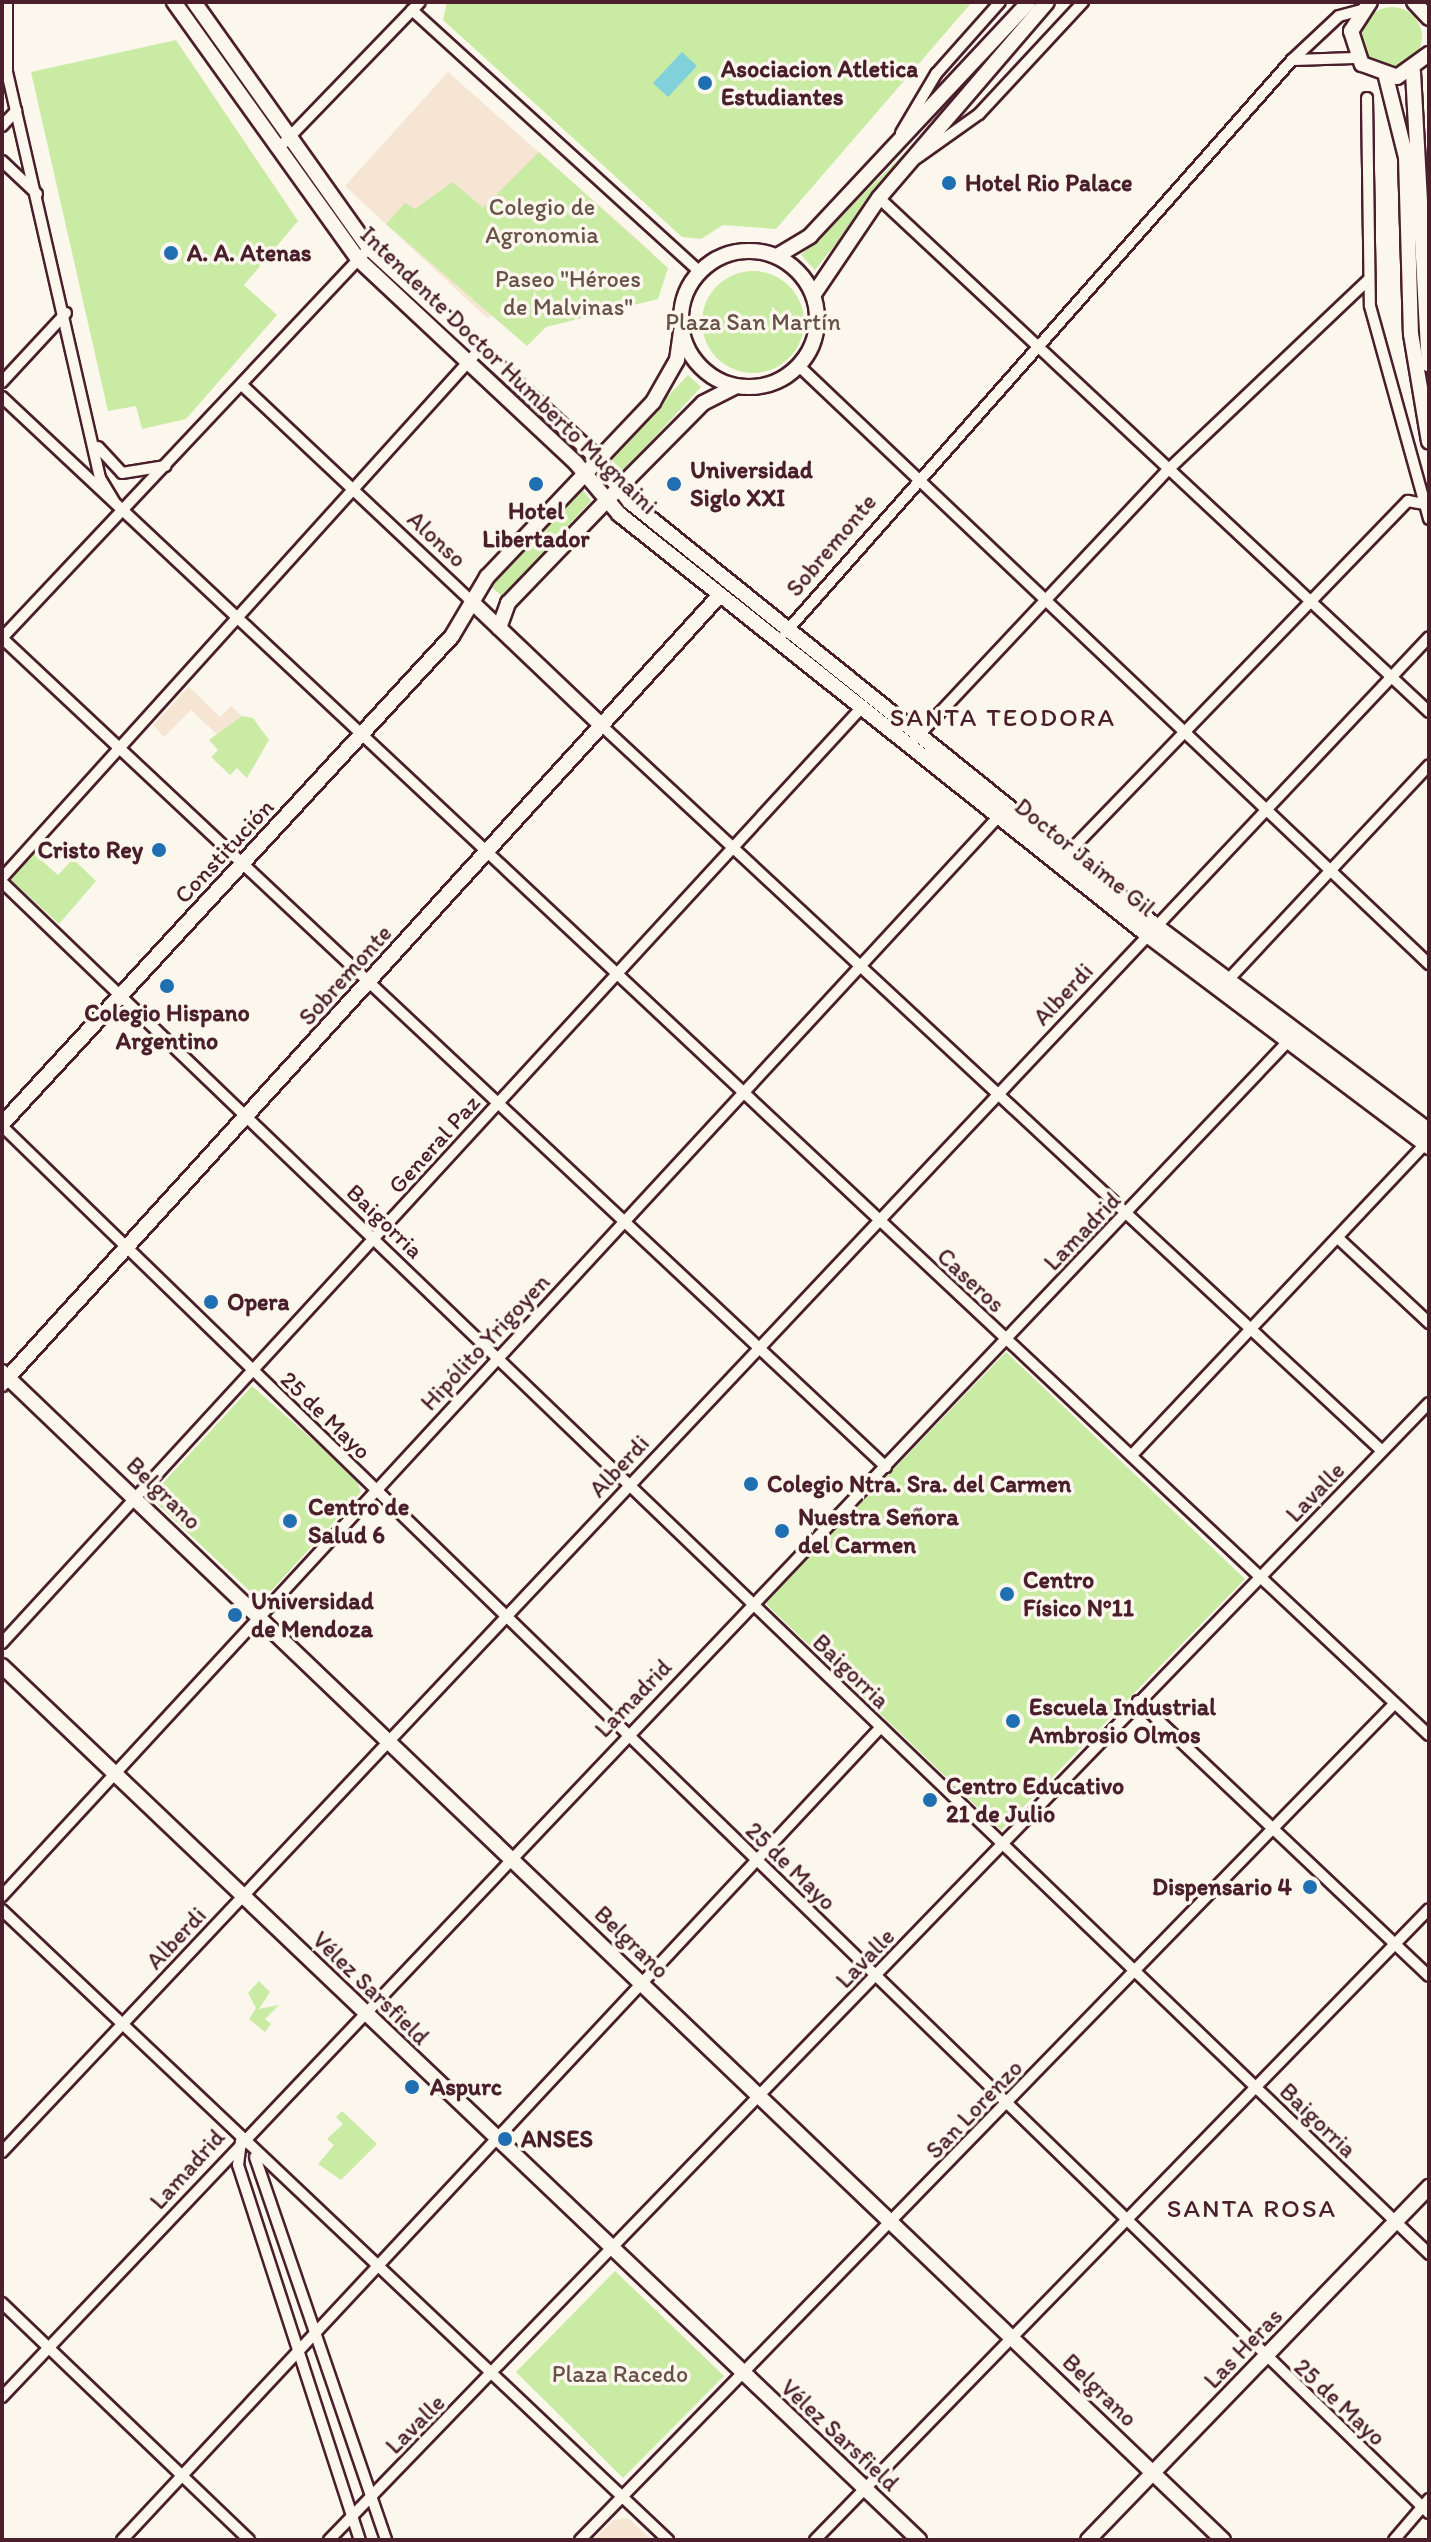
<!DOCTYPE html>
<html>
<head>
<meta charset="utf-8">
<style>
	body { margin:0 }
	#map { position:relative; width:1431px; height:2542px; overflow:hidden; background:#fbf7ec; font-family:Itim,sans-serif }
	div>[style] { position:absolute }
	.built>* { inset:0; background:#f6e5d3 }
	.green>* { inset:0; background:#caeba4 }
	.round { border-radius:50% }
	.water>* { inset:0; background:#81d1db }
	.roads { filter:drop-shadow(2px 0 #4a1f2b) drop-shadow(-2px 0 #4a1f2b) drop-shadow(0 2px #4a1f2b) drop-shadow(0 -2px #4a1f2b) }
	.street>* { height:10px; margin:-5px; padding:0 5px; transform-origin:5px; border-radius:5px; background:#fbf7ec }
	.secondary>* { height:14px; margin:-7px; padding:0 7px; transform-origin:7px; border-radius:7px; background:#fbf7ec }
	.secondary>.ring { margin:-7px; padding:0; box-sizing:content-box; background:none; border:14px solid #fbf7ec; border-radius:50% }
	.dots>* { width:22px; height:22px; translate:-50% -50%; box-sizing:border-box; border:4px solid #fbf7ec; border-radius:50% }
	span { translate:-50% -50%; white-space:nowrap; text-align:center; line-height:1.15; -webkit-text-stroke:7px #fbf7ec; paint-order:stroke }
	.poi-label { font-size:24px; color:#4a1f2b; font-weight:700 }
	.left { translate:0 -50%; text-align:left }
	.right { translate:-100% -50%; text-align:right }
	.park-label { font-size:24px; color:#6a5249 }
	.street-label { font-size:24px; color:#4a1f2b }
	.neighbourhood-label { font-size:26px; color:#4a1f2b; letter-spacing:2px }
	.frame { position:absolute; inset:0; border:4px solid #4a1f2b; pointer-events:none }
</style>
</head>
<body>
<div id="map">
	<div class="built">
		<i style="clip-path:polygon(448px 72px,653px 253px,487px 318px,345px 186px)"></i>
		<i style="clip-path:polygon(189px 687px,220px 717px,231px 706px,242px 716px,221px 738px,191px 710px,164px 737px,153px 725px)"></i>
		<i style="clip-path:polygon(628px 2518px,652px 2540px,593px 2540px,613px 2520px)"></i>
	</div>
	<div class="green">
		<i style="clip-path:polygon(447px 2px,972px 2px,776px 229px,723px 225px,701px 239px,682px 237px,443px 20px)"></i>
		<i class="round" style="left:1362px;top:7px;width:60px;height:60px"></i>
		<i style="clip-path:polygon(176px 40px,298px 221px,244px 285px,277px 315px,186px 419px,142px 429px,136px 406px,108px 411px,31px 72px)"></i>
		<i style="clip-path:polygon(921px 137px,815px 270px,801px 255px)"></i>
		<i style="clip-path:polygon(539px 152px,668px 268px,658px 299px,546px 327px,527px 346px,386px 224px,405px 203px,415px 209px,453px 182px,483px 208px)"></i>
		<i class="round" style="left:702px;top:271px;width:102px;height:102px"></i>
		<i style="clip-path:polygon(688px 375px,701px 387px,622px 473px,610px 457px)"></i>
		<i style="clip-path:polygon(581px 487px,591px 501px,503px 597px,489px 585px)"></i>
		<i style="clip-path:polygon(242px 716px,253px 718px,269px 740px,247px 778px,237px 768px,230px 775px,211px 757px,218px 750px,209px 740px)"></i>
		<i style="clip-path:polygon(33px 853px,58px 875px,73px 859px,96px 881px,59px 924px,9px 878px)"></i>
		<i style="clip-path:polygon(1006px 1352px,1245px 1579px,1001px 1830px,765px 1603px)"></i>
		<i style="clip-path:polygon(252px 1386px,356px 1478px,361px 1492px,272px 1590px,256px 1597px,150px 1497px)"></i>
		<i style="clip-path:polygon(259px 1981px,270px 1992px,259px 2009px,279px 2005px,265px 2019px,271px 2024px,265px 2032px,249px 2019px,256px 2008px,248px 1993px)"></i>
		<i style="clip-path:polygon(342px 2111px,377px 2144px,341px 2180px,318px 2164px,334px 2145px,327px 2139px,343px 2124px,336px 2117px)"></i>
		<i style="clip-path:polygon(615px 2271px,724px 2376px,623px 2478px,516px 2372px)"></i>
	</div>
	<div class="water">
		<i style="clip-path:polygon(682px 52px,697px 66px,668px 97px,653px 83px)"></i>
	</div>
	<div class="roads">
		<div class="street">
			<i style="left:7px;top:2px;width:70px;rotate:90deg"></i>
			<i style="left:7px;top:72px;width:417px;rotate:77.1deg"></i>
			<i style="left:100px;top:478px;width:27px;rotate:59deg"></i>
			<i style="left:412px;top:10px;width:388px;rotate:42.3deg"></i>
			<i style="left:1292px;top:60px;width:65px;rotate:-1.8deg"></i>
			<i style="left:1367px;top:98px;width:208px;rotate:89.2deg"></i>
			<i style="left:1370px;top:306px;width:221px;rotate:74.5deg"></i>
			<i style="left:2px;top:126px;width:21px;rotate:-47deg"></i>
			<i style="left:901px;top:133px;width:69px;rotate:-59.3deg"></i>
			<i style="left:936px;top:74px;width:96px;rotate:-48.4deg"></i>
			<i style="left:278px;top:149px;width:204px;rotate:-46deg"></i>
			<i style="left:917px;top:158px;width:76px;rotate:-35.4deg"></i>
			<i style="left:979px;top:114px;width:153px;rotate:-47.1deg"></i>
			<i style="left:2px;top:161px;width:48px;rotate:43.3deg"></i>
			<i style="left:879px;top:198px;width:753px;rotate:43.06deg"></i>
			<i style="left:799px;top:366px;width:869px;rotate:43.51deg"></i>
			<i style="left:2px;top:382px;width:94px;rotate:-47.2deg"></i>
			<i style="left:243px;top:386px;width:316px;rotate:43.3deg"></i>
			<i style="left:2px;top:397px;width:1956px;rotate:43.16deg"></i>
			<i style="left:98px;top:447px;width:35px;rotate:47deg"></i>
			<i style="left:122px;top:473px;width:44px;rotate:-9.2deg"></i>
			<i style="left:785px;top:633px;width:765px;rotate:-48.5deg"></i>
			<i style="left:1292px;top:60px;width:64px;rotate:-43.1deg"></i>
			<i style="left:1339px;top:16px;width:23px;rotate:-15deg"></i>
			<i style="left:2px;top:638px;width:1212px;rotate:43.16deg"></i>
			<i style="left:2px;top:638px;width:536px;rotate:-46.74deg"></i>
			<i style="left:601px;top:725px;width:1066px;rotate:42.91deg"></i>
			<i style="left:917px;top:737px;width:369px;rotate:-46.8deg"></i>
			<i style="left:1170px;top:468px;width:273px;rotate:-43.5deg"></i>
			<i style="left:1062px;top:859px;width:498px;rotate:-46deg"></i>
			<i style="left:1408px;top:501px;width:21px;rotate:11deg"></i>
			<i style="left:2px;top:878px;width:713px;rotate:-47.9deg"></i>
			<i style="left:2px;top:882px;width:1980px;rotate:43.87deg"></i>
			<i style="left:1228px;top:980px;width:294px;rotate:-46.9deg"></i>
			<i style="left:2px;top:1126px;width:1990px;rotate:44.19deg"></i>
			<i style="left:1338px;top:1238px;width:125px;rotate:43deg"></i>
			<i style="left:1132px;top:1455px;width:432px;rotate:-46.7deg"></i>
			<i style="left:2px;top:1643px;width:1271px;rotate:-47.42deg"></i>
			<i style="left:1138px;top:1701px;width:400px;rotate:43.4deg"></i>
			<i style="left:2px;top:1896px;width:1470px;rotate:-47.29deg"></i>
			<i style="left:2px;top:1910px;width:917px;rotate:43.41deg"></i>
			<i style="left:241px;top:2141px;width:24px;rotate:97deg"></i>
			<i style="left:238px;top:2165px;width:394px;rotate:72deg"></i>
			<i style="left:2px;top:2152px;width:2081px;rotate:-46.71deg"></i>
			<i style="left:255px;top:2157px;width:405px;rotate:71.1deg"></i>
			<i style="left:2px;top:2303px;width:342px;rotate:43.8deg"></i>
			<i style="left:2px;top:2397px;width:1876px;rotate:-46.51deg"></i>
			<i style="left:122px;top:2540px;width:1112px;rotate:-46.97deg"></i>
			<i style="left:329px;top:2540px;width:1582px;rotate:-45.95deg"></i>
			<i style="left:580px;top:2540px;width:1168px;rotate:-45.76deg"></i>
			<i style="left:815px;top:2540px;width:880px;rotate:-45.78deg"></i>
			<i style="left:1394px;top:2540px;width:54px;rotate:-49.5deg"></i>
		</div>
		<div class="secondary">
			<i style="left:174px;top:2px;width:317px;rotate:54.4deg"></i>
			<i style="left:359px;top:260px;width:297px;rotate:43.1deg"></i>
			<i style="left:576px;top:463px;width:67px;rotate:49.9deg"></i>
			<i style="left:619px;top:514px;width:674px;rotate:38.55deg"></i>
			<i style="left:1146px;top:934px;width:354px;rotate:37deg"></i>
			<i style="left:194px;top:2px;width:302px;rotate:54.6deg"></i>
			<i style="left:369px;top:248px;width:299px;rotate:42.6deg"></i>
			<i style="left:589px;top:450px;width:66px;rotate:51.7deg"></i>
			<i style="left:630px;top:502px;width:674px;rotate:38.86deg"></i>
			<i style="left:1155px;top:925px;width:343px;rotate:36.9deg"></i>
			<i style="left:1370px;top:2px;width:35px;rotate:123deg"></i>
			<i style="left:1351px;top:31px;width:35px;rotate:72deg"></i>
			<i style="left:1362px;top:64px;width:37px;rotate:20deg"></i>
			<i style="left:1397px;top:77px;width:39px;rotate:-36deg"></i>
			<i style="left:1414px;top:2px;width:22px;rotate:47deg"></i>
			<i style="left:1413px;top:72px;width:293px;rotate:86.9deg"></i>
			<i style="left:1386px;top:77px;width:82px;rotate:76deg"></i>
			<i style="left:1406px;top:157px;width:177px;rotate:88.4deg"></i>
			<i style="left:1411px;top:334px;width:109px;rotate:80.5deg"></i>
			<i class="ring" style="left:681px;top:251px;width:122px;height:122px"></i>
			<i style="left:777px;top:256px;width:39px;rotate:-31deg"></i>
			<i style="left:810px;top:236px;width:320px;rotate:-46.9deg"></i>
			<i style="left:814px;top:294px;width:116px;rotate:-55.9deg"></i>
			<i style="left:879px;top:198px;width:258px;rotate:-49.4deg"></i>
			<i style="left:473px;top:603px;width:177px;rotate:43.6deg"></i>
			<i style="left:499px;top:628px;width:27px;rotate:-70deg"></i>
			<i style="left:508px;top:603px;width:143px;rotate:-46.1deg"></i>
			<i style="left:607px;top:500px;width:136px;rotate:-45.3deg"></i>
			<i style="left:703px;top:403px;width:37px;rotate:-27deg"></i>
			<i style="left:2px;top:1124px;width:664px;rotate:-47.32deg"></i>
			<i style="left:452px;top:636px;width:69px;rotate:-59.3deg"></i>
			<i style="left:487px;top:577px;width:241px;rotate:-46.5deg"></i>
			<i style="left:653px;top:402px;width:48px;rotate:-60.3deg"></i>
			<i style="left:677px;top:360px;width:28px;rotate:-82deg"></i>
			<i style="left:2px;top:1372px;width:1690px;rotate:43.73deg"></i>
			<i style="left:2px;top:1384px;width:1067px;rotate:-47.7deg"></i>
			<i style="left:2px;top:1666px;width:1267px;rotate:43.62deg"></i>
			<i style="left:1088px;top:2540px;width:491px;rotate:-46deg"></i>
		</div>
	</div>
	<div class="dots">
		<i style="left:705px;top:83px;background:#1f6fb2"></i>
		<i style="left:949px;top:183px;background:#1f6fb2"></i>
		<i style="left:171px;top:253px;background:#1f6fb2"></i>
		<i style="left:536px;top:484px;background:#1f6fb2"></i>
		<i style="left:674px;top:484px;background:#1f6fb2"></i>
		<i style="left:159px;top:850px;background:#1f6fb2"></i>
		<i style="left:167px;top:986px;background:#1f6fb2"></i>
		<i style="left:211px;top:1302px;background:#1f6fb2"></i>
		<i style="left:751px;top:1484px;background:#1f6fb2"></i>
		<i style="left:290px;top:1521px;background:#1f6fb2"></i>
		<i style="left:782px;top:1531px;background:#1f6fb2"></i>
		<i style="left:1007px;top:1594px;background:#1f6fb2"></i>
		<i style="left:235px;top:1615px;background:#1f6fb2"></i>
		<i style="left:1013px;top:1721px;background:#1f6fb2"></i>
		<i style="left:930px;top:1800px;background:#1f6fb2"></i>
		<i style="left:1310px;top:1887px;background:#1f6fb2"></i>
		<i style="left:412px;top:2087px;background:#1f6fb2"></i>
		<i style="left:505px;top:2139px;background:#1f6fb2"></i>
	</div>
	<div class="poi-label">
		<span class="left" style="left:721px;top:83px">Asociacion Atletica<br>Estudiantes</span>
		<span class="left" style="left:965px;top:183px">Hotel Rio Palace</span>
		<span class="left" style="left:187px;top:253px">A. A. Atenas</span>
		<span class="left" style="left:690px;top:484px">Universidad<br>Siglo XXI</span>
		<span style="left:536px;top:525px">Hotel<br>Libertador</span>
		<span class="right" style="left:143px;top:850px">Cristo Rey</span>
		<span style="left:167px;top:1027px">Colegio Hispano<br>Argentino</span>
		<span class="left" style="left:227px;top:1302px">Opera</span>
		<span class="left" style="left:767px;top:1484px">Colegio Ntra. Sra. del Carmen</span>
		<span class="left" style="left:308px;top:1521px">Centro de<br>Salud 6</span>
		<span class="left" style="left:798px;top:1531px">Nuestra Señora<br>del Carmen</span>
		<span class="left" style="left:1023px;top:1594px">Centro<br>Físico Nº11</span>
		<span class="left" style="left:251px;top:1615px">Universidad<br>de Mendoza</span>
		<span class="left" style="left:1029px;top:1721px">Escuela Industrial<br>Ambrosio Olmos</span>
		<span class="left" style="left:946px;top:1800px">Centro Educativo<br>21 de Julio</span>
		<span class="right" style="left:1292px;top:1887px">Dispensario 4</span>
		<span class="left" style="left:430px;top:2087px">Aspurc</span>
		<span class="left" style="left:521px;top:2139px">ANSES</span>
	</div>
	<div class="park-label">
		<span style="left:542px;top:221px">Colegio de<br>Agronomia</span>
		<span style="left:568px;top:293px">Paseo "Héroes<br>de Malvinas"</span>
		<span style="left:753px;top:322px">Plaza San Martín</span>
		<span style="left:620px;top:2374px">Plaza Racedo</span>
	</div>
	<div class="street-label">
		<span style="left:509px;top:370px;rotate:44deg">Intendente Doctor Humberto Mugnaini</span>
		<span style="left:437px;top:539px;rotate:43deg">Alonso</span>
		<span style="left:831px;top:545px;rotate:-50deg">Sobremonte</span>
		<span style="left:224px;top:851px;rotate:-47deg">Constitución</span>
		<span style="left:1085px;top:857px;rotate:39deg">Doctor Jaime Gil</span>
		<span style="left:345px;top:975px;rotate:-48deg">Sobremonte</span>
		<span style="left:1063px;top:994px;rotate:-47deg">Alberdi</span>
		<span style="left:434px;top:1144px;rotate:-48deg">General Paz</span>
		<span style="left:385px;top:1221px;rotate:44deg">Baigorria</span>
		<span style="left:1082px;top:1231px;rotate:-46deg">Lamadrid</span>
		<span style="left:971px;top:1280px;rotate:43deg">Caseros</span>
		<span style="left:485px;top:1342px;rotate:-47deg">Hipólito Yrigoyen</span>
		<span style="left:326px;top:1415px;rotate:44deg">25 de Mayo</span>
		<span style="left:619px;top:1466px;rotate:-47deg">Alberdi</span>
		<span style="left:1315px;top:1492px;rotate:-46deg">Lavalle</span>
		<span style="left:164px;top:1493px;rotate:44deg">Belgrano</span>
		<span style="left:851px;top:1671px;rotate:44deg">Baigorria</span>
		<span style="left:633px;top:1698px;rotate:-46deg">Lamadrid</span>
		<span style="left:791px;top:1866px;rotate:44deg">25 de Mayo</span>
		<span style="left:176px;top:1938px;rotate:-47deg">Alberdi</span>
		<span style="left:632px;top:1942px;rotate:44deg">Belgrano</span>
		<span style="left:865px;top:1958px;rotate:-46deg">Lavalle</span>
		<span style="left:371px;top:1988px;rotate:44deg">Vélez Sarsfield</span>
		<span style="left:974px;top:2109px;rotate:-46deg">San Lorenzo</span>
		<span style="left:1318px;top:2120px;rotate:44deg">Baigorria</span>
		<span style="left:187px;top:2169px;rotate:-48deg">Lamadrid</span>
		<span style="left:1243px;top:2348px;rotate:-46deg">Las Heras</span>
		<span style="left:1100px;top:2390px;rotate:44deg">Belgrano</span>
		<span style="left:1340px;top:2402px;rotate:43deg">25 de Mayo</span>
		<span style="left:415px;top:2424px;rotate:-45deg">Lavalle</span>
		<span style="left:840px;top:2435px;rotate:43deg">Vélez Sarsfield</span>
	</div>
	<div class="neighbourhood-label">
		<span style="left:1003px;top:718px">SANTA TEODORA</span>
		<span style="left:1252px;top:2209px">SANTA ROSA</span>
	</div>
	<div class="frame"></div>
</div>
</body>
</html>
